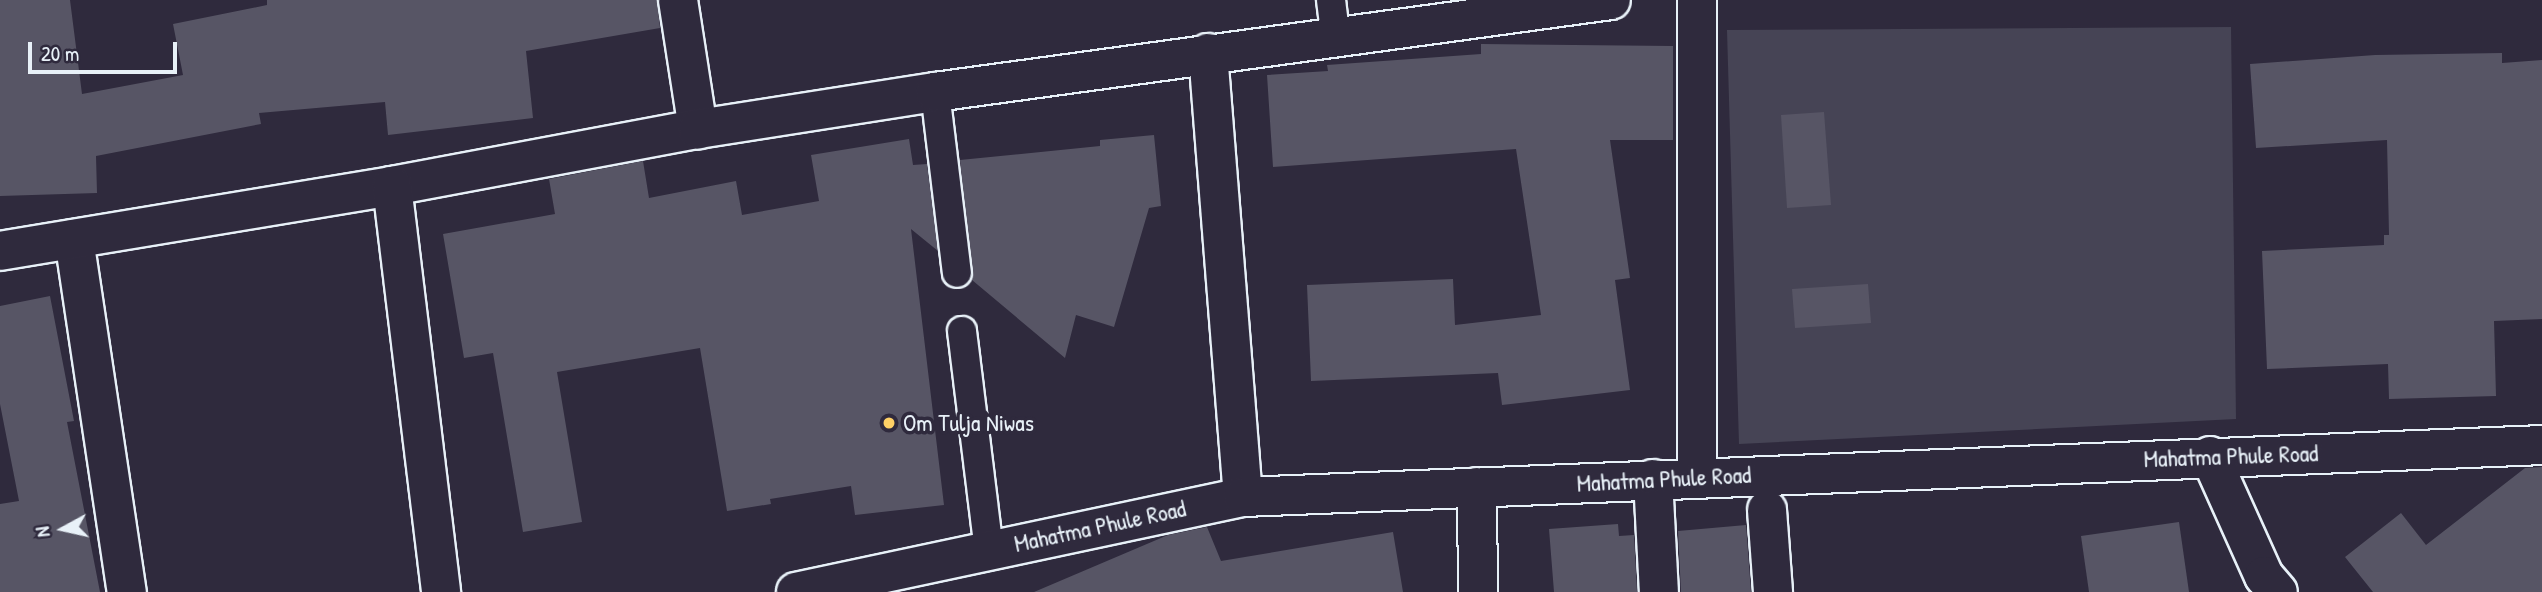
<!DOCTYPE html>
<html>
<head>
<meta charset="utf-8">
<style>
	body { margin:0 }
	#map { position:relative; width:2542px; height:592px; overflow:hidden; background:#2f2a3d; font-family:"Patrick Hand",sans-serif }
	div>[style] { position:absolute }
	.green>* { inset:0; background:#464455 }
	.building>* { inset:0; background:#575565 }
	.roads { filter:drop-shadow(2px 0 #e8f1f8) drop-shadow(-2px 0 #e8f1f8) drop-shadow(0 2px #e8f1f8) drop-shadow(0 -2px #e8f1f8) }
	.service>* { height:28px; margin:-14px; padding:0 14px; transform-origin:14px; border-radius:14px; background:#2f2a3d }
	.minor>* { height:38px; margin:-19px; padding:0 19px; transform-origin:19px; border-radius:19px; background:#2f2a3d }
	.tertiary>* { height:38px; margin:-19px; padding:0 19px; transform-origin:19px; border-radius:19px; background:#2f2a3d }
	.dots>* { width:19px; height:19px; translate:-50% -50%; box-sizing:border-box; border:4px solid #2f2a3d; border-radius:50% }
	span { translate:-50% -50%; white-space:nowrap; text-align:center; line-height:1.15; -webkit-text-stroke:7px #2f2a3d; paint-order:stroke }
	.poi-label { font-size:24px; color:#e8f1f8 }
	.left { translate:0 -50%; text-align:left }
	.street-label { font-size:24px; color:#e8f1f8 }
	.north { position:absolute; left:28px; top:494px; width:70px; height:70px; -webkit-text-stroke:5px #2f2a3d; paint-order:stroke; rotate:262deg; font-size:19px; font-weight:700; line-height:28px; text-align:center; color:#e8f1f8 }
	.north::after { content:''; display:block; margin:auto; width:24px; height:32px; background:#e8f1f8; clip-path:polygon(50% 0,100% 100%,50% 72%,0 100%) }
	.scale { position:absolute; left:28px; top:42px; width:149px; height:32px; box-sizing:border-box; border:4px solid #e8f1f8; border-top:0; padding-left:9px; font-size:21px; line-height:24px; white-space:nowrap; color:#e8f1f8; -webkit-text-stroke:5px #2f2a3d; paint-order:stroke }
</style>
</head>
<body>
<div id="map">
	<div class="green">
		<i style="clip-path:polygon(2231px 27px,2236px 419px,1739px 444px,1727px 30px)"></i>
	</div>
	<div class="building">
		<i style="clip-path:polygon(0 0,70px 0,82px 94px,183px 75px,173px 24px,267px 5px,267px 0,657px 0,660px 28px,526px 51px,533px 118px,388px 135px,385px 102px,259px 113px,261px 124px,96px 156px,97px 193px,0 196px)"></i>
		<i style="clip-path:polygon(1481px 44px,1673px 46px,1673px 140px,1610px 140px,1630px 278px,1615px 280px,1630px 390px,1502px 405px,1498px 373px,1311px 381px,1307px 285px,1453px 279px,1455px 325px,1541px 315px,1516px 149px,1273px 167px,1267px 75px,1328px 71px,1327px 65px,1481px 54px)"></i>
		<i style="clip-path:polygon(2502px 53px,2502px 63px,2542px 60px,2542px 319px,2494px 321px,2496px 396px,2389px 399px,2388px 364px,2267px 369px,2262px 251px,2384px 245px,2384px 235px,2389px 235px,2387px 140px,2256px 148px,2250px 64px,2375px 55px)"></i>
		<i style="clip-path:polygon(1824px 112px,1831px 205px,1787px 208px,1781px 115px)"></i>
		<i style="clip-path:polygon(1154px 135px,1161px 206px,1149px 208px,1114px 327px,1076px 315px,1065px 358px,972px 280px,960px 160px,1100px 146px,1100px 140px)"></i>
		<i style="clip-path:polygon(909px 139px,913px 165px,927px 164px,938px 251px,911px 229px,944px 505px,855px 515px,851px 486px,770px 499px,771px 504px,727px 511px,700px 348px,557px 372px,582px 522px,523px 532px,493px 353px,464px 358px,443px 234px,555px 214px,549px 179px,643px 161px,649px 198px,736px 181px,742px 215px,819px 201px,811px 155px)"></i>
		<i style="clip-path:polygon(1868px 284px,1871px 323px,1795px 328px,1792px 289px)"></i>
		<i style="clip-path:polygon(50px 296px,74px 421px,67px 422px,100px 592px,0 592px,0 504px,19px 501px,0 404px,0 306px)"></i>
		<i style="clip-path:polygon(2542px 467px,2542px 592px,2373px 592px,2345px 557px,2401px 513px,2426px 545px,2525px 468px)"></i>
		<i style="clip-path:polygon(2179px 522px,2189px 592px,2089px 592px,2081px 536px)"></i>
		<i style="clip-path:polygon(1618px 524px,1619px 536px,1634px 535px,1637px 592px,1554px 592px,1549px 529px)"></i>
		<i style="clip-path:polygon(1746px 525px,1751px 592px,1681px 592px,1678px 531px)"></i>
		<i style="clip-path:polygon(1207px 527px,1221px 561px,1393px 532px,1403px 592px,1034px 592px,1168px 535px)"></i>
	</div>
	<div class="roads">
		<div class="service">
			<i style="left:1331px;top:0;width:35px;rotate:83deg"></i>
			<i style="left:935px;top:92px;width:182px;rotate:83.1deg"></i>
			<i style="left:962px;top:331px;width:221px;rotate:83deg"></i>
		</div>
		<div class="minor">
			<i style="left:678px;top:0;width:131px;rotate:81.2deg"></i>
			<i style="left:1208px;top:53px;width:445px;rotate:85.5deg"></i>
			<i style="left:392px;top:186px;width:311px;rotate:-10.6deg"></i>
			<i style="left:698px;top:129px;width:240px;rotate:-8.9deg"></i>
			<i style="left:935px;top:92px;width:682px;rotate:-7.75deg"></i>
			<i style="left:74px;top:239px;width:357px;rotate:81.5deg"></i>
			<i style="left:2210px;top:456px;width:132px;rotate:65.8deg"></i>
			<i style="left:2264px;top:576px;width:21px;rotate:49deg"></i>
			<i style="left:1697px;top:477px;width:477px;rotate:-90deg"></i>
			<i style="left:1653px;top:479px;width:113px;rotate:87deg"></i>
			<i style="left:1477px;top:487px;width:105px;rotate:89.5deg"></i>
			<i style="left:1767px;top:510px;width:82px;rotate:85.8deg"></i>
		</div>
		<div class="tertiary">
			<i style="left:0;top:251px;width:397px;rotate:-9.4deg"></i>
			<i style="left:392px;top:186px;width:409px;rotate:83.1deg"></i>
			<i style="left:796px;top:592px;width:457px;rotate:-12deg"></i>
			<i style="left:1243px;top:497px;width:1300px;rotate:-2.29deg"></i>
		</div>
	</div>
	<div class="dots">
		<i style="left:889px;top:423px;background:#ffd166"></i>
	</div>
	<div class="poi-label">
		<span class="left" style="left:903px;top:423px">Om Tulja Niwas</span>
	</div>
	<div class="street-label">
		<span style="left:2231px;top:456px;rotate:-2deg">Mahatma Phule Road</span>
		<span style="left:1664px;top:479px;rotate:-3deg">Mahatma Phule Road</span>
		<span style="left:1100px;top:526px;rotate:-12deg">Mahatma Phule Road</span>
	</div>
	<div class="north">N</div>
	<div class="scale">20 m</div>
</div>
</body>
</html>
